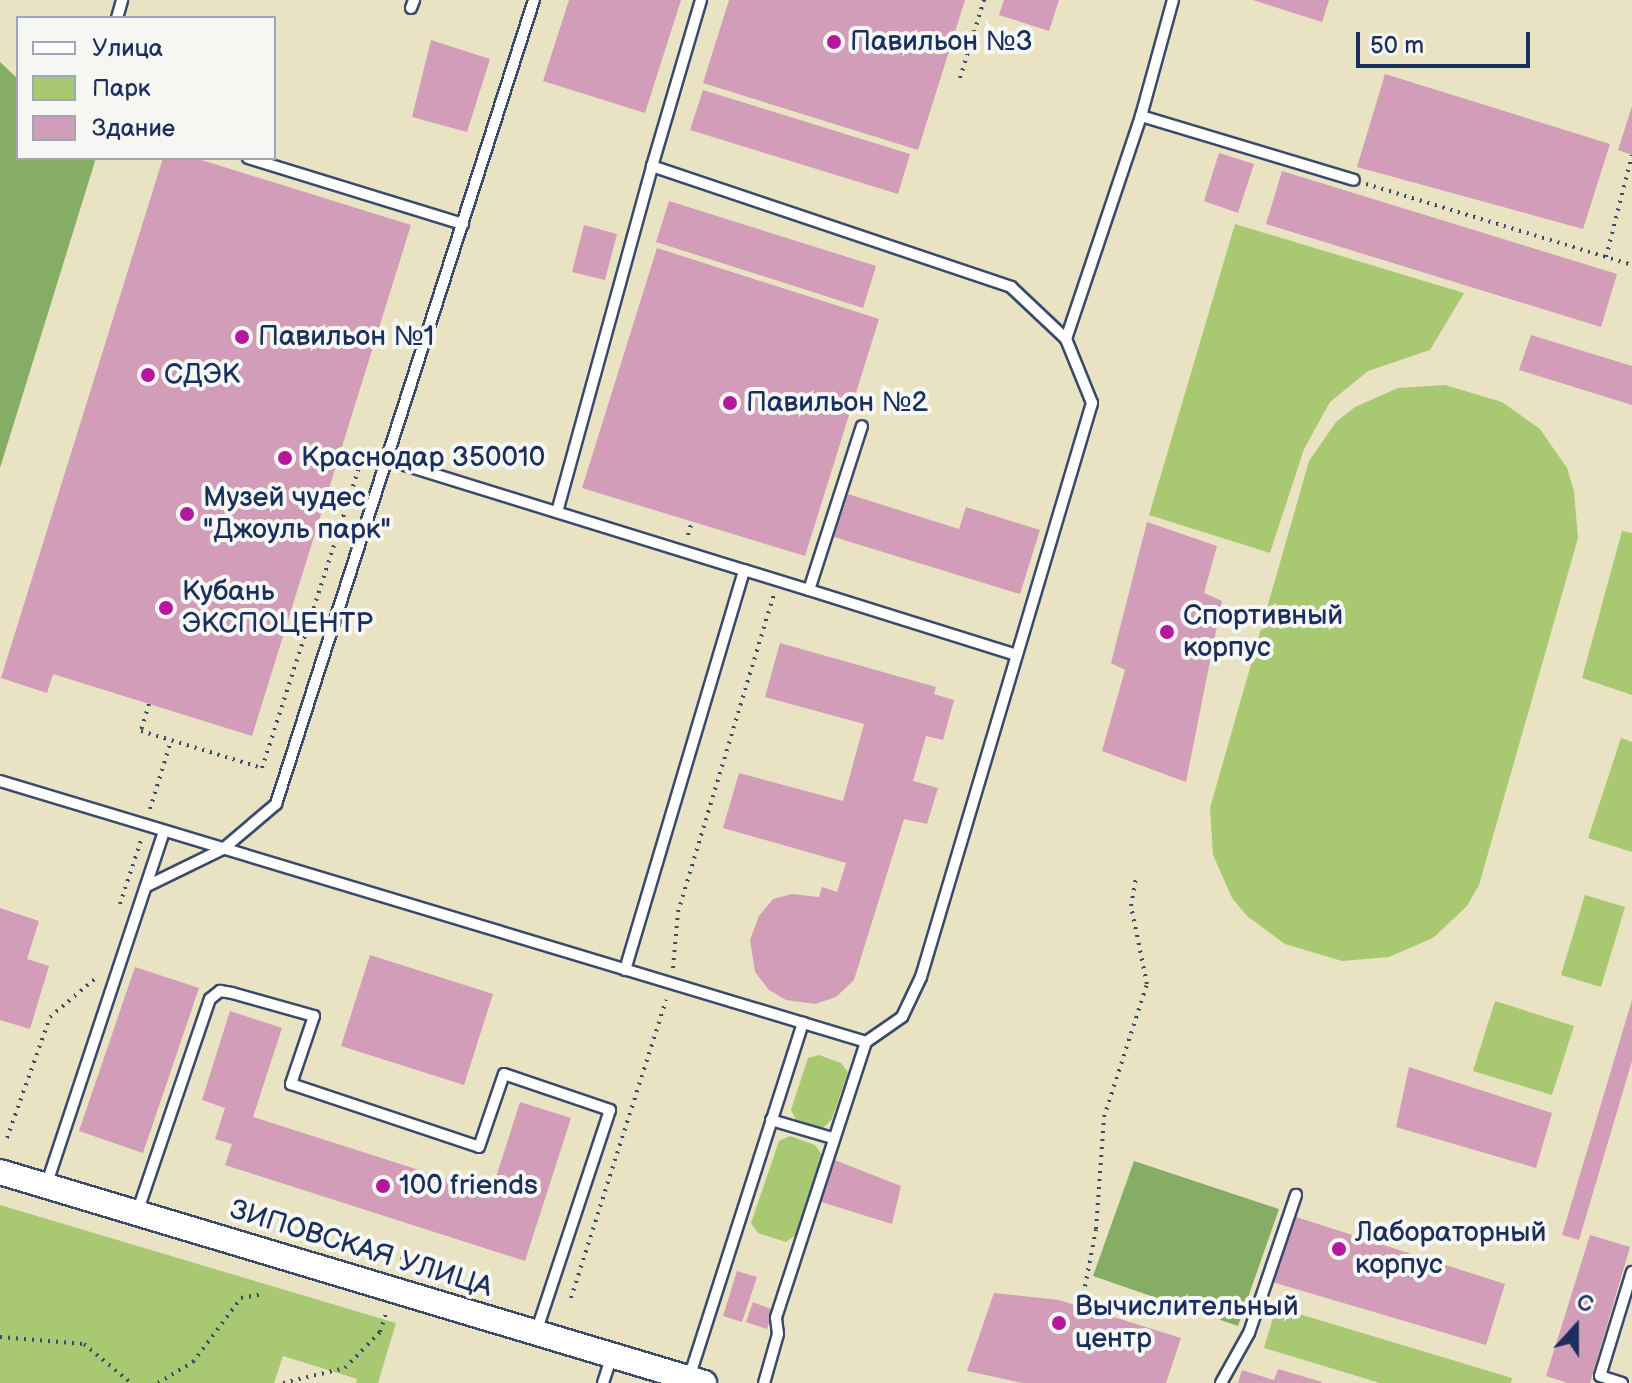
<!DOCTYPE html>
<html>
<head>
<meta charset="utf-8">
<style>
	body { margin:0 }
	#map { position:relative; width:1632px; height:1383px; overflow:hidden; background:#e9e3c3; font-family:"Balsamiq Sans",sans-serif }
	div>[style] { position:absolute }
	.green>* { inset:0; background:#a8c972 }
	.forest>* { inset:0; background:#86ad64 }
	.building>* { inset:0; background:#d19db8 }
	.path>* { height:4px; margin-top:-2px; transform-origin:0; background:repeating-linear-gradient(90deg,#3a4a6d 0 2px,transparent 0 8px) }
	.roads { filter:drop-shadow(2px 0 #3a4a6d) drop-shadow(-2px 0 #3a4a6d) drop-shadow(0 2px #3a4a6d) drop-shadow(0 -2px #3a4a6d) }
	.service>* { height:10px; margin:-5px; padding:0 5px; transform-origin:5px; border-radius:5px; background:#fff }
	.tertiary>* { height:24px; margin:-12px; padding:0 12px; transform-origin:12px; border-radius:12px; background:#fff }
	.dots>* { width:22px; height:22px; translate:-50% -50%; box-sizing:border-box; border:4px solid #f6f6f2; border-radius:50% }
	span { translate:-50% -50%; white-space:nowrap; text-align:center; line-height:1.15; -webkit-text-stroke:8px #f6f6f2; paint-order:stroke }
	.poi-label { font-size:28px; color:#1b2f5e }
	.left { translate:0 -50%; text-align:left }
	.street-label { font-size:28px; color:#1b2f5e }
	.legend { position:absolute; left:16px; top:16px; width:260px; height:144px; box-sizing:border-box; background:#f6f6f2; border:2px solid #9ea6b7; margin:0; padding:10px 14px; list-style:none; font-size:24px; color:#1b2f5e }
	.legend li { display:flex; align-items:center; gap:16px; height:40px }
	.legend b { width:40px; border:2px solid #9ea6b7 }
	.north { position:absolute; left:1536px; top:1287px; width:80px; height:80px; -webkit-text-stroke:6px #f6f6f2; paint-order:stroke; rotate:21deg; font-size:22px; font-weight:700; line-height:32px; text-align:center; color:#1b2f5e }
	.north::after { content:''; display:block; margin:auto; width:28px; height:36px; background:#1b2f5e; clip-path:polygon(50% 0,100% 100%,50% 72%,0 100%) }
	.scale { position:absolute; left:1356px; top:32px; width:174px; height:36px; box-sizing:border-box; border:4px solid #1b2f5e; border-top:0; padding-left:10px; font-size:24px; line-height:28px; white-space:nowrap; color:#1b2f5e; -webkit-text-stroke:6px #f6f6f2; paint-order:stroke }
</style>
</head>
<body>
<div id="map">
	<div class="green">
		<i style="clip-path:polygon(1235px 224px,1464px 293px,1430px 350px,1368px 371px,1330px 402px,1304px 449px,1270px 553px,1149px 515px)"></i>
		<i style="clip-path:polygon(1445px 385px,1502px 402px,1540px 429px,1567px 468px,1574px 491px,1578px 538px,1479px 885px,1467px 906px,1433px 938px,1389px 957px,1342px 961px,1285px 944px,1247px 916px,1232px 898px,1213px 855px,1210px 808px,1309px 461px,1336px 422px,1355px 407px,1398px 388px)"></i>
		<i style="clip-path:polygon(1622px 531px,1632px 533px,1632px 695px,1582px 678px)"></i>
		<i style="clip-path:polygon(1621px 738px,1632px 742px,1632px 852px,1588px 838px)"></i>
		<i style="clip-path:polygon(1585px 895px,1625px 907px,1601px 987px,1561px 975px)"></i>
		<i style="clip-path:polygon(1495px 1001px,1574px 1026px,1552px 1095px,1473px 1071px)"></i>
		<i style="clip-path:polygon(819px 1055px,841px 1063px,848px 1072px,832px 1119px,822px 1129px,796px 1120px,791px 1110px,808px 1058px)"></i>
		<i style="clip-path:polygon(790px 1136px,815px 1145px,822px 1155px,797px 1234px,786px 1242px,758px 1233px,751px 1223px,779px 1141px)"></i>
		<i style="clip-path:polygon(0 1205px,396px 1323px,378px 1383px,356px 1383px,357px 1379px,283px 1356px,274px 1383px,0 1383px)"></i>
		<i style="clip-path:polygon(1276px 1307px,1512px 1378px,1511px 1383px,1380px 1383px,1264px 1348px)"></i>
	</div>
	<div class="forest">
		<i style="clip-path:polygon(0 62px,18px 79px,18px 158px,96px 158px,0 468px)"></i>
		<i style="clip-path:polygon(1134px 1161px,1279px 1209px,1238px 1326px,1093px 1276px)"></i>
	</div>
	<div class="building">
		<i style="clip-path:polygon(569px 0,681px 0,645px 113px,543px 81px)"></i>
		<i style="clip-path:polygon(729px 0,965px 0,918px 150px,703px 83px)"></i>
		<i style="clip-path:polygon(1004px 0,1059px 0,1049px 31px,999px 15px)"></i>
		<i style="clip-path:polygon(1253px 0,1329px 0,1322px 22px)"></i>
		<i style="clip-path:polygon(431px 40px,490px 59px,467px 132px,412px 117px)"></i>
		<i style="clip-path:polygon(1385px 74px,1610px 144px,1583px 229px,1357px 167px)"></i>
		<i style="clip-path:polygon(703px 90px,910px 154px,898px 194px,690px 130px)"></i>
		<i style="clip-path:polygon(1632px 106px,1632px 155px,1618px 150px)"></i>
		<i style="clip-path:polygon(1219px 153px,1254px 164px,1238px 213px,1204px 201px)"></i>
		<i style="clip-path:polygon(163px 158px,195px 158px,411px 225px,252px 736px,53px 674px,47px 693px,1px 678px)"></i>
		<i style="clip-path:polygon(1282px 171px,1617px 274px,1601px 327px,1266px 224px)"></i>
		<i style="clip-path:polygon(669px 201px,876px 266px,863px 308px,656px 242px)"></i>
		<i style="clip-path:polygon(584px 225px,617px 234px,605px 280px,572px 272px)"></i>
		<i style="clip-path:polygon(657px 248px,879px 319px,805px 556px,582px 488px)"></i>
		<i style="clip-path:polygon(1531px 335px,1632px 366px,1632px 405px,1519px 370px)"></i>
		<i style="clip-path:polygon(848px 494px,959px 529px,966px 507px,1040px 530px,1020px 594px,834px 537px)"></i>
		<i style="clip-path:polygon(1147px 522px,1217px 546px,1204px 593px,1222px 601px,1186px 782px,1102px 751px,1125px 670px,1111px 663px)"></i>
		<i style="clip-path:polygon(780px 643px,936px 687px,934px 694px,954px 700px,943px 740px,926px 736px,913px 781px,938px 788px,927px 824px,904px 819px,854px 980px,836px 997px,815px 1004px,786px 1000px,769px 990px,755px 972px,750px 940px,759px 916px,773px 899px,792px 894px,819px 897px,822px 887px,837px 892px,846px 863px,723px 828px,739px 773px,843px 801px,864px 724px,765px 697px)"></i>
		<i style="clip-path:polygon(0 908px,39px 921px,27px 959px,49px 966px,30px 1029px,0 1020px)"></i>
		<i style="clip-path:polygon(370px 955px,493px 994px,464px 1085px,341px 1046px)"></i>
		<i style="clip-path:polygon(135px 967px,199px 988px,143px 1153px,79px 1131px)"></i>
		<i style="clip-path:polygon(1632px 1000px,1632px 1061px,1579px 1240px,1562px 1235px)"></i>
		<i style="clip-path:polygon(230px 1011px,282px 1028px,253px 1117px,491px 1193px,520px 1102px,571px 1118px,525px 1261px,225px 1165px,232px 1144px,215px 1139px,225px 1108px,202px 1100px)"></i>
		<i style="clip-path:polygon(1409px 1067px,1552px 1113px,1536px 1168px,1396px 1127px)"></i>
		<i style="clip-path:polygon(832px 1159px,901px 1186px,892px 1224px,818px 1201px)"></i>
		<i style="clip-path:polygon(1293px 1216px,1505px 1284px,1486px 1345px,1272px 1282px)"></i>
		<i style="clip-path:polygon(1590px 1235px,1630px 1247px,1590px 1383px,1568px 1383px,1546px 1376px)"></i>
		<i style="clip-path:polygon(737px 1271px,757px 1277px,742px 1322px,723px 1316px)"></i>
		<i style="clip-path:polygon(994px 1293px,1059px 1300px,1181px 1338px,1166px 1383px,1023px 1383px,967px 1371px)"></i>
		<i style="clip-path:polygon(753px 1302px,773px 1310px,767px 1329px,746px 1322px)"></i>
		<i style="clip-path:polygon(1278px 1369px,1322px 1382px,1322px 1383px,1238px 1383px,1242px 1370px,1274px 1380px)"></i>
	</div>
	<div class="path">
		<i style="left:960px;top:78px;width:82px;rotate:-72.9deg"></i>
		<i style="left:1366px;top:184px;width:278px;rotate:16.9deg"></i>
		<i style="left:1606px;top:257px;width:105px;rotate:-75.7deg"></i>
		<i style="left:688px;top:535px;width:15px;rotate:-74deg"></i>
		<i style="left:149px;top:704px;width:28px;rotate:107deg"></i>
		<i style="left:141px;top:731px;width:127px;rotate:17deg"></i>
		<i style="left:262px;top:768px;width:328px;rotate:-72.1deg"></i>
		<i style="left:363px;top:456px;width:22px;rotate:-162deg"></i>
		<i style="left:150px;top:809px;width:71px;rotate:-72.8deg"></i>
		<i style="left:120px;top:904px;width:67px;rotate:-71.8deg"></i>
		<i style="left:673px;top:968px;width:56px;rotate:-84.9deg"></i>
		<i style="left:678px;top:912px;width:331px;rotate:-73.2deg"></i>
		<i style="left:7px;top:1138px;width:128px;rotate:-70.4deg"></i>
		<i style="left:50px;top:1017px;width:62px;rotate:-40.4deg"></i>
		<i style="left:400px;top:1267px;width:23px;rotate:-75deg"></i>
		<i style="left:571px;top:1298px;width:313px;rotate:-72.3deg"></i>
		<i style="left:1082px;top:1302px;width:74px;rotate:-79.1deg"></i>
		<i style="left:1096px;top:1229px;width:112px;rotate:-85.9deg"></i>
		<i style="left:1104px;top:1117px;width:140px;rotate:-72.1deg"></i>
		<i style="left:1147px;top:984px;width:80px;rotate:-101.6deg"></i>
		<i style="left:1131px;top:906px;width:29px;rotate:-80deg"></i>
		<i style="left:0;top:1337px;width:84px;rotate:4.8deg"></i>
		<i style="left:84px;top:1344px;width:61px;rotate:39.7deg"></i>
		<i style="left:158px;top:1383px;width:41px;rotate:-31deg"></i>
		<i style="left:193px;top:1362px;width:80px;rotate:-53.1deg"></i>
		<i style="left:241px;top:1298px;width:22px;rotate:-10deg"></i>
		<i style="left:283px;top:1383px;width:64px;rotate:-13.6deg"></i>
		<i style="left:345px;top:1368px;width:50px;rotate:-45.8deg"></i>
		<i style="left:380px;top:1332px;width:23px;rotate:-72deg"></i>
	</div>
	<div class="roads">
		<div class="service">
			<i style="left:701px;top:0;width:173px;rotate:106.4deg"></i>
			<i style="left:652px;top:166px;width:379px;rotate:18.6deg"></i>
			<i style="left:1011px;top:287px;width:76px;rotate:43.4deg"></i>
			<i style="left:1066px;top:339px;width:69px;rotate:67.9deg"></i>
			<i style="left:1092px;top:403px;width:599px;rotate:106.59deg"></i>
			<i style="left:921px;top:977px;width:44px;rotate:115.4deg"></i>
			<i style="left:902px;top:1017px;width:44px;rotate:145.2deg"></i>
			<i style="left:866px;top:1042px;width:290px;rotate:108.1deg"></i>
			<i style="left:776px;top:1318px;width:16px;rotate:83deg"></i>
			<i style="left:778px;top:1334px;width:51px;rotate:105.9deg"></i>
			<i style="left:411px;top:8px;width:9px;rotate:-69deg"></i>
			<i style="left:117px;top:18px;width:19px;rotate:-74deg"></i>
			<i style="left:1141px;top:116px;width:222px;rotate:16.7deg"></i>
			<i style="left:248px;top:158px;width:225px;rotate:17.1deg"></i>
			<i style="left:1066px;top:339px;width:235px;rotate:-71.4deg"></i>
			<i style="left:1141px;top:116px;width:120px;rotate:-74.6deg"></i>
			<i style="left:388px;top:460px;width:373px;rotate:17.2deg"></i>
			<i style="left:557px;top:512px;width:359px;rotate:-74.6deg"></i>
			<i style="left:809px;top:590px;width:217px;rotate:17.4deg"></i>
			<i style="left:0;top:781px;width:904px;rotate:16.77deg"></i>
			<i style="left:147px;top:886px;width:85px;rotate:-26deg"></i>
			<i style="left:223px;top:849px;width:70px;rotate:-40.3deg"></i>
			<i style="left:276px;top:804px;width:844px;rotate:-72.21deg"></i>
			<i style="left:625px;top:970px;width:417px;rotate:-73.4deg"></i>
			<i style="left:744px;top:570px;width:68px;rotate:17.1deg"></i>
			<i style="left:809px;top:590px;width:172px;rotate:-72.1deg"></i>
			<i style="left:771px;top:1120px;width:64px;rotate:16.4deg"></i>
			<i style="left:46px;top:1186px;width:373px;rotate:-71.6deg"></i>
			<i style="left:137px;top:1213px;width:226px;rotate:-71.2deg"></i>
			<i style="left:210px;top:999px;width:13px;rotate:-39deg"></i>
			<i style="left:220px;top:991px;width:12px;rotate:9deg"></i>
			<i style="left:232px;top:993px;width:85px;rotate:15.7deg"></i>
			<i style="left:314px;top:1016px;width:72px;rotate:108.7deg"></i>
			<i style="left:291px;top:1084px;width:198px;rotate:18.5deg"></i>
			<i style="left:479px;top:1147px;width:77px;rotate:-71.1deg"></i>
			<i style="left:504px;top:1074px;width:112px;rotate:18.8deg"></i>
			<i style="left:610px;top:1110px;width:235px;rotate:108.4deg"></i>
			<i style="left:689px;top:1378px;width:373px;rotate:-72.2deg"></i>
			<i style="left:603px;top:1383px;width:28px;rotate:-72deg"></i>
			<i style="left:1221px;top:1383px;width:57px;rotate:-60.8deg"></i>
			<i style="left:1249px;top:1333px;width:146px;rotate:-71.2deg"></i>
			<i style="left:1622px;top:1383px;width:23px;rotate:-162deg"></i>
			<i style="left:1600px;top:1376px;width:109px;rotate:-72.9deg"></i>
		</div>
		<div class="tertiary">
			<i style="left:0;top:1172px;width:735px;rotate:16.68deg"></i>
		</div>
	</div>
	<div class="dots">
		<i style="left:834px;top:42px;background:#b5179e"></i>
		<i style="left:242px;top:337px;background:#b5179e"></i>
		<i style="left:148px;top:375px;background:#b5179e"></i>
		<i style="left:730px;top:403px;background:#b5179e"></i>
		<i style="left:285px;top:458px;background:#b5179e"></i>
		<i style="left:187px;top:514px;background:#b5179e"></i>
		<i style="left:166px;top:608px;background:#b5179e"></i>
		<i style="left:1167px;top:632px;background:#b5179e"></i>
		<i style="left:383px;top:1186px;background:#b5179e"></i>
		<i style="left:1339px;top:1249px;background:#b5179e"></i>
		<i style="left:1059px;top:1323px;background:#b5179e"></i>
	</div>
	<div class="poi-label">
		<span class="left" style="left:850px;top:42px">Павильон №3</span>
		<span class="left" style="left:258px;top:337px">Павильон №1</span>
		<span class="left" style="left:164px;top:375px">СДЭК</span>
		<span class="left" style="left:746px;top:403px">Павильон №2</span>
		<span class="left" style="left:301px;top:458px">Краснодар 350010</span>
		<span class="left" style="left:203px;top:514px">Музей чудес<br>"Джоуль парк"</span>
		<span class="left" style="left:182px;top:608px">Кубань<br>ЭКСПОЦЕНТР</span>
		<span class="left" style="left:1183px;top:632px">Спортивный<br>корпус</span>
		<span class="left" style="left:399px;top:1186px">100 friends</span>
		<span class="left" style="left:1355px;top:1249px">Лабораторный<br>корпус</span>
		<span class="left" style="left:1075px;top:1323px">Вычислительный<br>центр</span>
	</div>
	<div class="street-label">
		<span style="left:361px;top:1249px;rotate:17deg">ЗИПОВСКАЯ УЛИЦА</span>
	</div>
	<ul class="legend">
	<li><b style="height:10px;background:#fff"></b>Улица</li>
	<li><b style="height:22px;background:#a8c972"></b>Парк</li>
	<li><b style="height:22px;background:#d19db8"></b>Здание</li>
	</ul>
	<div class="north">С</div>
	<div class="scale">50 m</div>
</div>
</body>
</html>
